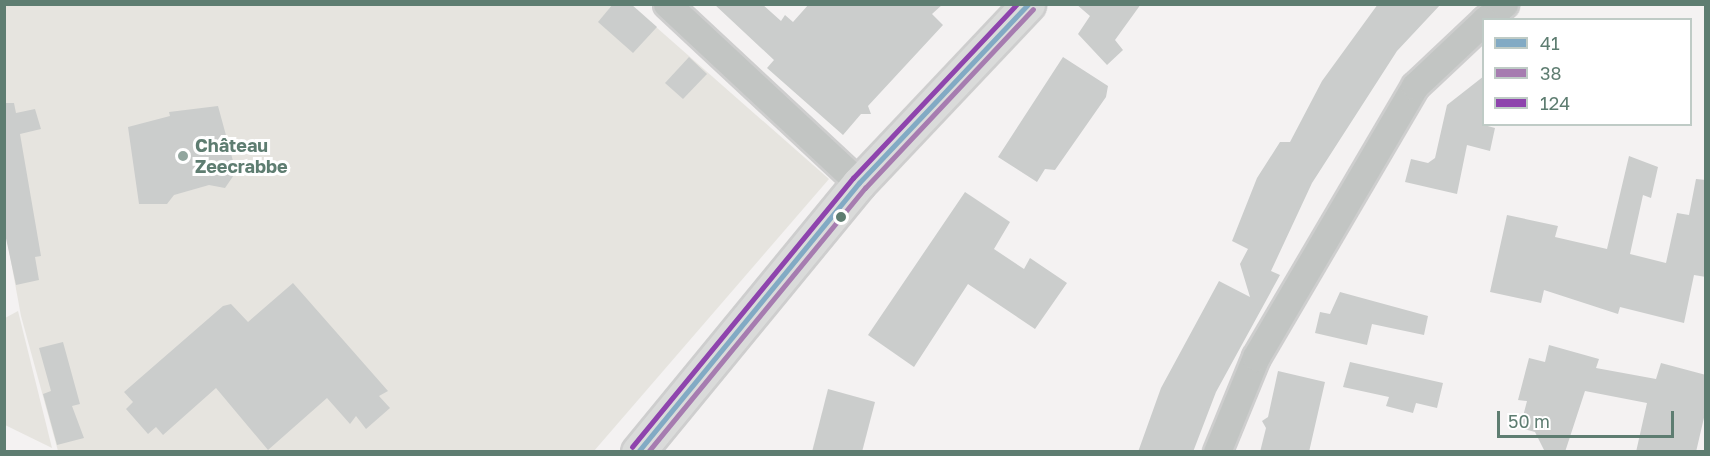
<!DOCTYPE html>
<html>
<head>
<meta charset="utf-8">
<style>
	body { margin:0 }
	#map { position:relative; width:1710px; height:456px; overflow:hidden; background:#f4f2f2; font-family:"Golos Text",sans-serif }
	div>[style] { position:absolute }
	.green>* { inset:0; background:#e6e4df }
	.building>* { inset:0; background:#cbcdcc }
	.roads { filter:drop-shadow(2px 0 #cecece) drop-shadow(-2px 0 #cecece) drop-shadow(0 2px #cecece) drop-shadow(0 -2px #cecece) }
	.minor>* { height:27px; margin:-13.5px; padding:0 13.5px; transform-origin:13.5px; border-radius:13.5px; background:#c2c5c3 }
	.major>* { height:33px; margin:-16.5px; padding:0 16.5px; transform-origin:16.5px; border-radius:16.5px; background:#dadbda }
	.bus-1>* { height:4.5px; margin:-2.25px; padding:0 2.25px; transform-origin:2.25px; border-radius:2.25px; background:#82aac4 }
	.bus-2>* { height:4.5px; margin:-2.25px; padding:0 2.25px; transform-origin:2.25px; border-radius:2.25px; background:#a67cb0 }
	.bus-3>* { height:4.5px; margin:-2.25px; padding:0 2.25px; transform-origin:2.25px; border-radius:2.25px; background:#8e44ad }
	.dots>* { width:16px; height:16px; translate:-50% -50%; box-sizing:border-box; border:3px solid #fff; border-radius:50% }
	span { translate:-50% -50%; white-space:nowrap; text-align:center; line-height:1.15; -webkit-text-stroke:6px #fff; paint-order:stroke }
	.poi-label { font-size:18px; color:#5e7d71; font-weight:700 }
	.left { translate:0 -50%; text-align:left }
	.frame { position:absolute; inset:0; border:6px solid #5e7d71; pointer-events:none }
	.legend { position:absolute; left:1482px; top:18px; width:210px; height:108px; box-sizing:border-box; background:#fff; border:2px solid #bfcbc6; margin:0; padding:8px 10px; list-style:none; font-size:18px; color:#5e7d71 }
	.legend li { display:flex; align-items:center; gap:12px; height:30px }
	.legend b { width:30px; border:2px solid #bfcbc6 }
	.scale { position:absolute; left:1497px; top:411px; width:177px; height:27px; box-sizing:border-box; border:3px solid #5e7d71; border-top:0; padding-left:8px; font-size:18px; line-height:21px; white-space:nowrap; color:#5e7d71; -webkit-text-stroke:4px #fff; paint-order:stroke }
</style>
</head>
<body>
<div id="map">
	<div class="green">
		<i style="clip-path:polygon(4px 5px,631px 5px,829px 179px,594px 451px,58px 451px,21px 316px,5px 229px)"></i>
		<i style="clip-path:polygon(18px 311px,52px 448px,5px 425px,5px 318px)"></i>
	</div>
	<div class="building">
		<i style="clip-path:polygon(613px 4px,631px 4px,657px 27px,633px 53px,598px 22px)"></i>
		<i style="clip-path:polygon(714px 4px,762px 4px,781px 21px,785px 15px,793px 22px,809px 4px,943px 4px,932px 14px,943px 25px,868px 106px,871px 114px,861px 114px,843px 135px,767px 68px,774px 60px)"></i>
		<i style="clip-path:polygon(1076px 4px,1141px 4px,1115px 40px,1123px 50px,1107px 65px,1078px 34px,1090px 16px)"></i>
		<i style="clip-path:polygon(1378px 4px,1441px 4px,1397px 51px,1312px 183px,1271px 271px,1280px 275px,1216px 392px,1193px 452px,1138px 452px,1161px 388px,1219px 281px,1250px 297px,1240px 264px,1248px 249px,1232px 241px,1257px 178px,1280px 142px,1290px 142px,1322px 81px)"></i>
		<i style="clip-path:polygon(689px 57px,707px 74px,683px 99px,665px 83px)"></i>
		<i style="clip-path:polygon(1063px 57px,1108px 86px,1106px 97px,1055px 170px,1045px 169px,1037px 182px,998px 157px)"></i>
		<i style="clip-path:polygon(1484px 76px,1484px 125px,1495px 128px,1490px 151px,1467px 145px,1457px 194px,1405px 182px,1411px 159px,1428px 163px,1435px 158px,1447px 105px)"></i>
		<i style="clip-path:polygon(4px 103px,14px 103px,16px 113px,35px 109px,41px 129px,20px 134px,41px 256px,35px 257px,39px 280px,16px 285px,4px 229px)"></i>
		<i style="clip-path:polygon(218px 106px,236px 172px,225px 188px,209px 185px,174px 195px,167px 204px,139px 204px,128px 127px,170px 116px,169px 112px)"></i>
		<i style="clip-path:polygon(1629px 156px,1658px 167px,1651px 198px,1643px 195px,1630px 254px,1666px 263px,1677px 213px,1689px 215px,1696px 179px,1706px 180px,1706px 277px,1694px 275px,1684px 323px,1620px 307px,1618px 314px,1544px 290px,1541px 303px,1490px 292px,1507px 215px,1558px 226px,1555px 237px,1607px 249px)"></i>
		<i style="clip-path:polygon(965px 192px,1010px 222px,994px 249px,1024px 269px,1030px 258px,1067px 283px,1035px 329px,968px 284px,914px 367px,868px 335px)"></i>
		<i style="clip-path:polygon(293px 283px,388px 391px,379px 396px,390px 408px,366px 429px,356px 416px,350px 424px,327px 398px,268px 450px,216px 388px,163px 435px,156px 427px,148px 434px,126px 409px,133px 402px,124px 392px,223px 306px,231px 304px,248px 322px)"></i>
		<i style="clip-path:polygon(1340px 292px,1428px 316px,1424px 335px,1372px 324px,1367px 345px,1315px 333px,1320px 312px,1330px 314px)"></i>
		<i style="clip-path:polygon(63px 342px,80px 404px,72px 406px,84px 438px,57px 445px,43px 394px,51px 391px,39px 348px)"></i>
		<i style="clip-path:polygon(1549px 345px,1599px 359px,1596px 368px,1656px 379px,1661px 363px,1706px 375px,1706px 409px,1696px 452px,1636px 452px,1647px 403px,1585px 391px,1565px 452px,1545px 452px,1535px 432px,1520px 428px,1527px 401px,1518px 400px,1529px 358px,1545px 362px)"></i>
		<i style="clip-path:polygon(1350px 362px,1443px 383px,1437px 408px,1416px 403px,1413px 413px,1386px 406px,1389px 397px,1343px 387px)"></i>
		<i style="clip-path:polygon(1278px 371px,1325px 382px,1309px 452px,1260px 452px,1266px 428px,1262px 421px,1268px 417px)"></i>
		<i style="clip-path:polygon(828px 389px,875px 402px,862px 452px,812px 452px)"></i>
	</div>
	<div class="roads">
		<div class="minor">
			<i style="left:667px;top:4px;width:262px;rotate:43deg"></i>
			<i style="left:1485px;top:20px;width:25px;rotate:-40deg"></i>
			<i style="left:1217px;top:452px;width:103px;rotate:-67.7deg"></i>
			<i style="left:1256px;top:357px;width:314px;rotate:-59.6deg"></i>
			<i style="left:1415px;top:86px;width:95px;rotate:-43.3deg"></i>
		</div>
		<div class="major">
			<i style="left:638px;top:452px;width:348px;rotate:-50.6deg"></i>
			<i style="left:859px;top:183px;width:246px;rotate:-46.6deg"></i>
		</div>
	</div>
	<div class="bus-1">
		<i style="left:638px;top:452px;width:348px;rotate:-50.6deg"></i>
		<i style="left:859px;top:183px;width:246px;rotate:-46.6deg"></i>
	</div>
	<div class="bus-2">
		<i style="left:648px;top:452px;width:342px;rotate:-50.6deg"></i>
		<i style="left:865px;top:188px;width:245px;rotate:-46.8deg"></i>
	</div>
	<div class="bus-3">
		<i style="left:632px;top:447px;width:348px;rotate:-50.6deg"></i>
		<i style="left:853px;top:178px;width:239px;rotate:-46.7deg"></i>
	</div>
	<div class="dots">
		<i style="left:183px;top:156px;background:#92a69e"></i>
		<i style="left:841px;top:217px;background:#5e7d71"></i>
	</div>
	<div class="poi-label">
		<span class="left" style="left:195px;top:156px">Château<br>Zeecrabbe</span>
	</div>
	<div class="frame"></div>
	<ul class="legend">
	<li><b style="height:8px;background:#82aac4"></b>41</li>
	<li><b style="height:8px;background:#a67cb0"></b>38</li>
	<li><b style="height:8px;background:#8e44ad"></b>124</li>
	</ul>
	<div class="scale">50 m</div>
</div>
</body>
</html>
